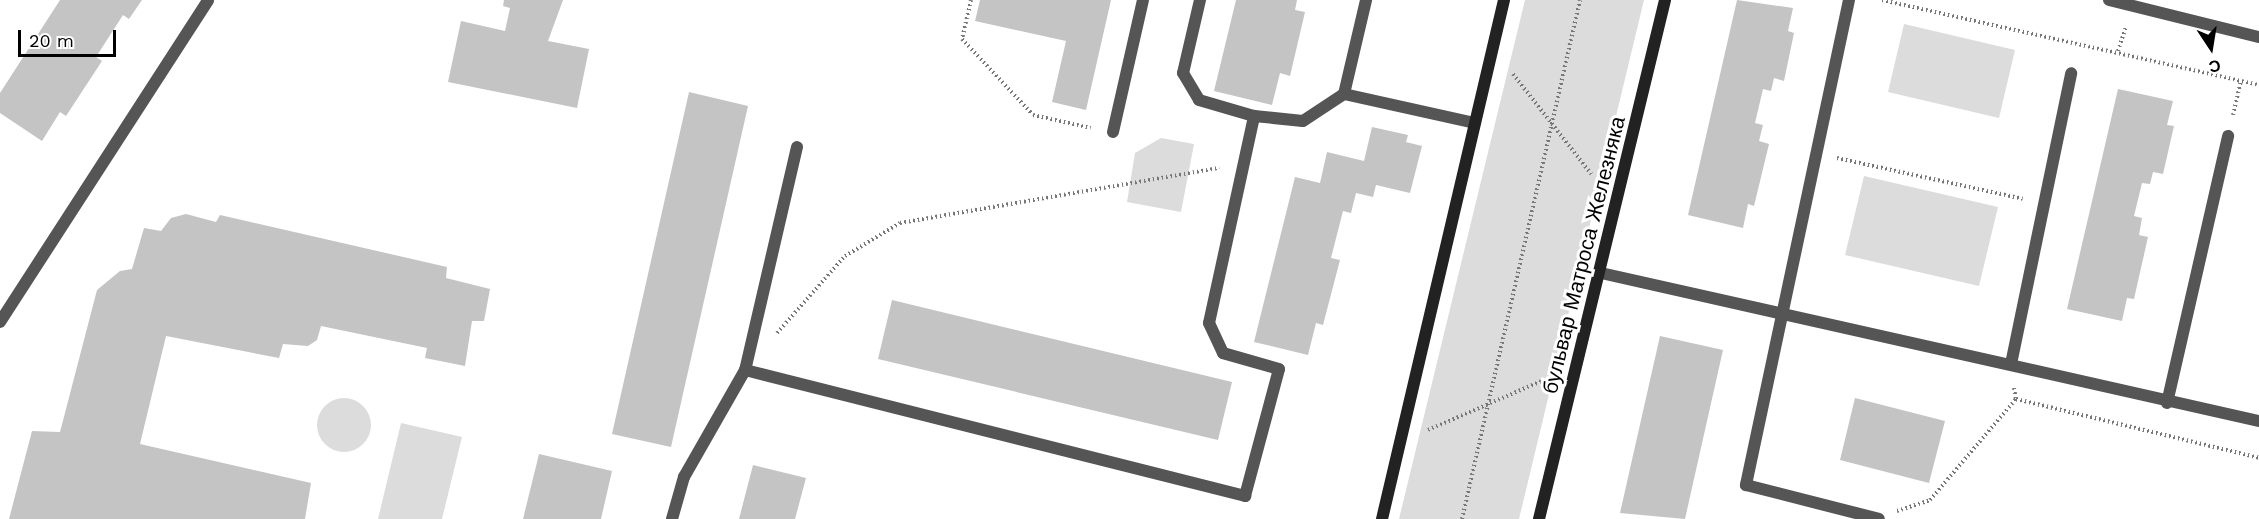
<!DOCTYPE html>
<html>
<head>
<meta charset="utf-8">
<style>
	body { margin:0 }
	#map { position:relative; width:2259px; height:519px; overflow:hidden; background:#fff; font-family:"Work Sans",sans-serif }
	div>[style] { position:absolute }
	.green>* { inset:0; background:#dcdcdc }
	.round { border-radius:50% }
	.building>* { inset:0; background:#c4c4c4 }
	.path>* { height:4px; margin-top:-2px; transform-origin:0; background:repeating-linear-gradient(90deg,#777 0 1.5px,transparent 0 4.5px) }
	.lane>* { height:12px; margin:-6px; padding:0 6px; transform-origin:6px; border-radius:6px; background:#555 }
	.secondary>* { height:12px; margin:-6px; padding:0 6px; transform-origin:6px; border-radius:6px; background:#222 }
	span { translate:-50% -50%; white-space:nowrap; text-align:center; line-height:1.15; -webkit-text-stroke:6px #fff; paint-order:stroke }
	.street-label { font-size:21px; color:#000 }
	.north { position:absolute; left:2181px; top:18px; width:60px; height:60px; -webkit-text-stroke:4px #fff; paint-order:stroke; rotate:168deg; font-size:16px; font-weight:700; line-height:24px; text-align:center; color:#000 }
	.north::after { content:''; display:block; margin:auto; width:21px; height:27px; background:#000; clip-path:polygon(50% 0,100% 100%,50% 72%,0 100%) }
	.scale { position:absolute; left:18px; top:30px; width:98px; height:27px; box-sizing:border-box; border:3px solid #000; border-top:0; padding-left:8px; font-size:18px; line-height:21px; white-space:nowrap; color:#000; -webkit-text-stroke:4px #fff; paint-order:stroke }
</style>
</head>
<body>
<div id="map">
	<div class="green">
		<i style="clip-path:polygon(1525px 0,1644px 0,1519px 519px,1399px 519px)"></i>
		<i style="clip-path:polygon(1904px 24px,2015px 50px,1999px 118px,1888px 92px)"></i>
		<i style="clip-path:polygon(1161px 138px,1194px 144px,1181px 212px,1127px 202px,1135px 153px)"></i>
		<i style="clip-path:polygon(1864px 176px,1998px 207px,1979px 286px,1845px 255px)"></i>
		<i class="round" style="left:317px;top:398px;width:54px;height:54px"></i>
		<i style="clip-path:polygon(401px 423px,462px 437px,442px 519px,378px 519px)"></i>
	</div>
	<div class="building">
		<i style="clip-path:polygon(60px 0,142px 0,129px 19px,123px 15px,96px 57px,102px 61px,66px 116px,60px 112px,42px 141px,0 113px,0 93px)"></i>
		<i style="clip-path:polygon(504px 0,563px 0,548px 41px,589px 49px,577px 108px,448px 82px,461px 21px,505px 31px,510px 8px,503px 6px)"></i>
		<i style="clip-path:polygon(980px 0,1111px 0,1086px 110px,1052px 102px,1066px 41px,975px 21px)"></i>
		<i style="clip-path:polygon(1236px 0,1297px 0,1295px 10px,1305px 12px,1290px 76px,1280px 73px,1272px 105px,1214px 91px)"></i>
		<i style="clip-path:polygon(1737px 0,1793px 8px,1788px 31px,1794px 33px,1784px 81px,1774px 78px,1771px 91px,1763px 89px,1755px 123px,1763px 125px,1759px 141px,1769px 144px,1754px 206px,1748px 204px,1743px 228px,1688px 215px)"></i>
		<i style="clip-path:polygon(2118px 89px,2173px 101px,2167px 125px,2174px 126px,2163px 174px,2153px 172px,2150px 184px,2142px 183px,2134px 216px,2142px 218px,2139px 235px,2148px 237px,2134px 299px,2127px 298px,2122px 321px,2067px 309px)"></i>
		<i style="clip-path:polygon(689px 92px,748px 106px,671px 447px,612px 434px)"></i>
		<i style="clip-path:polygon(1372px 127px,1408px 135px,1406px 142px,1422px 146px,1410px 193px,1376px 185px,1373px 197px,1356px 193px,1351px 213px,1343px 211px,1331px 258px,1340px 260px,1323px 325px,1316px 323px,1308px 355px,1254px 342px,1295px 177px,1320px 183px,1327px 152px,1364px 161px)"></i>
		<i style="clip-path:polygon(186px 214px,216px 222px,220px 215px,447px 267px,446px 278px,490px 289px,484px 321px,472px 321px,465px 366px,425px 358px,427px 348px,321px 326px,317px 340px,308px 346px,283px 344px,279px 358px,166px 336px,140px 444px,311px 483px,305px 519px,9px 519px,32px 431px,60px 432px,97px 290px,120px 271px,132px 269px,144px 228px,161px 231px,171px 218px)"></i>
		<i style="clip-path:polygon(892px 300px,1232px 382px,1218px 440px,878px 359px)"></i>
		<i style="clip-path:polygon(1660px 336px,1723px 350px,1685px 519px,1620px 513px)"></i>
		<i style="clip-path:polygon(1855px 398px,1945px 421px,1929px 483px,1840px 460px)"></i>
		<i style="clip-path:polygon(539px 454px,612px 471px,601px 519px,523px 519px)"></i>
		<i style="clip-path:polygon(753px 465px,806px 478px,795px 519px,739px 519px)"></i>
	</div>
	<div class="path">
		<i style="left:971px;top:0;width:40px;rotate:103deg"></i>
		<i style="left:962px;top:39px;width:104px;rotate:46.9deg"></i>
		<i style="left:1033px;top:115px;width:59px;rotate:12.6deg"></i>
		<i style="left:1882px;top:0;width:386px;rotate:12.7deg"></i>
		<i style="left:2118px;top:51px;width:26px;rotate:-72deg"></i>
		<i style="left:1513px;top:74px;width:127px;rotate:52deg"></i>
		<i style="left:2233px;top:115px;width:35px;rotate:-77deg"></i>
		<i style="left:1837px;top:158px;width:190px;rotate:12.4deg"></i>
		<i style="left:777px;top:333px;width:103px;rotate:-48.6deg"></i>
		<i style="left:845px;top:256px;width:64px;rotate:-31deg"></i>
		<i style="left:900px;top:223px;width:324px;rotate:-9.8deg"></i>
		<i style="left:2014px;top:388px;width:11px;rotate:80deg"></i>
		<i style="left:2016px;top:399px;width:250px;rotate:13.6deg"></i>
		<i style="left:1428px;top:430px;width:124px;rotate:-23.3deg"></i>
		<i style="left:1897px;top:511px;width:35px;rotate:-18deg"></i>
		<i style="left:1930px;top:500px;width:133px;rotate:-49.6deg"></i>
		<i style="left:1462px;top:519px;width:532px;rotate:-77.19deg"></i>
	</div>
	<div class="lane">
		<i style="left:1200px;top:0;width:75px;rotate:103.1deg"></i>
		<i style="left:1183px;top:73px;width:31px;rotate:59deg"></i>
		<i style="left:1199px;top:100px;width:57px;rotate:16.2deg"></i>
		<i style="left:1849px;top:0;width:496px;rotate:102deg"></i>
		<i style="left:1746px;top:485px;width:137px;rotate:14.3deg"></i>
		<i style="left:2109px;top:0;width:154px;rotate:13.9deg"></i>
		<i style="left:1344px;top:94px;width:97px;rotate:-76.8deg"></i>
		<i style="left:1113px;top:132px;width:135px;rotate:-77.2deg"></i>
		<i style="left:797px;top:147px;width:229px;rotate:103.1deg"></i>
		<i style="left:745px;top:370px;width:516px;rotate:14.14deg"></i>
		<i style="left:1245px;top:496px;width:131px;rotate:-75deg"></i>
		<i style="left:1279px;top:369px;width:58px;rotate:-164.1deg"></i>
		<i style="left:1223px;top:353px;width:33px;rotate:-115deg"></i>
		<i style="left:1209px;top:323px;width:212px;rotate:-77.7deg"></i>
		<i style="left:1254px;top:116px;width:49px;rotate:5.8deg"></i>
		<i style="left:1303px;top:121px;width:49px;rotate:-33.4deg"></i>
		<i style="left:1344px;top:94px;width:134px;rotate:12.5deg"></i>
		<i style="left:1601px;top:273px;width:674px;rotate:12.68deg"></i>
		<i style="left:0;top:322px;width:383px;rotate:-57.1deg"></i>
		<i style="left:2011px;top:364px;width:297px;rotate:-78.3deg"></i>
		<i style="left:2167px;top:403px;width:274px;rotate:-77.1deg"></i>
		<i style="left:672px;top:519px;width:44px;rotate:-74.1deg"></i>
		<i style="left:684px;top:477px;width:123px;rotate:-60.3deg"></i>
	</div>
	<div class="secondary">
		<i style="left:1382px;top:519px;width:533px;rotate:-76.77deg"></i>
		<i style="left:1539px;top:519px;width:534px;rotate:-76.35deg"></i>
	</div>
	<div class="street-label">
		<span style="left:1584px;top:255px;rotate:-76deg">бульвар Матроса Железняка</span>
	</div>
	<div class="north">С</div>
	<div class="scale">20 m</div>
</div>
</body>
</html>
